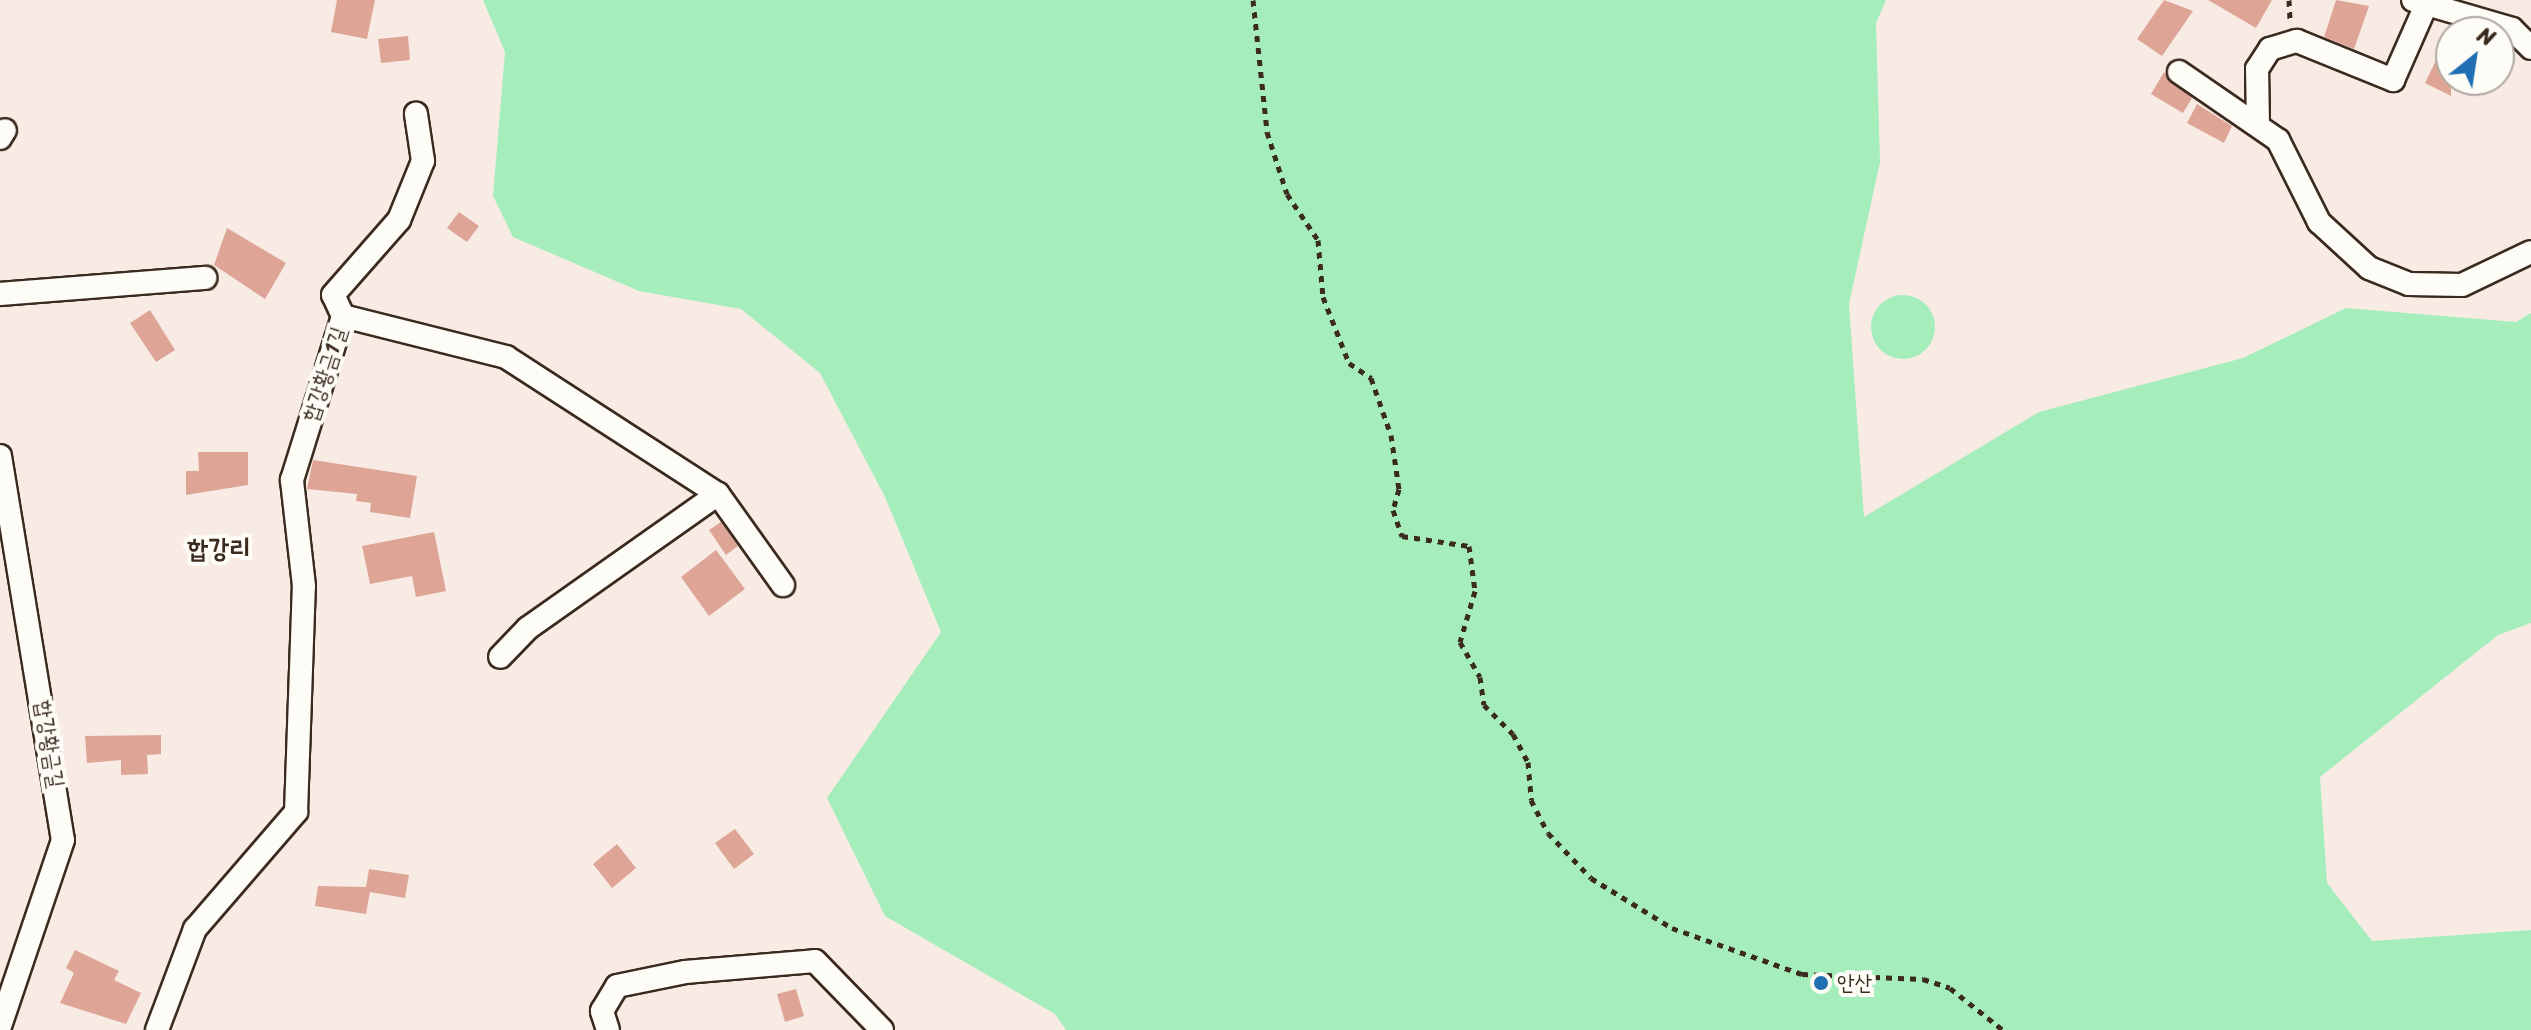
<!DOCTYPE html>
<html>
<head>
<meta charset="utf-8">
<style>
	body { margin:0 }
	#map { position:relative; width:2531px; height:1030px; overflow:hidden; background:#f7ebe4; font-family:Sriracha,"Poor Story",sans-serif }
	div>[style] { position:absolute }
	.green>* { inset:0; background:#a5eebc }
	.round { border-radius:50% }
	.building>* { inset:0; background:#dea597 }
	.path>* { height:5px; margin-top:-2.5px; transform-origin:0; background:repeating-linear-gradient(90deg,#3b2a1e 0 6px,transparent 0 12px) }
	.roads { filter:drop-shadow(2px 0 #3b2a1e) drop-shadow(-2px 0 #3b2a1e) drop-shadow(0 2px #3b2a1e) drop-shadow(0 -2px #3b2a1e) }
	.minor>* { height:22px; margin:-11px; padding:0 11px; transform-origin:11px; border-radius:11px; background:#fdfcf7 }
	.dots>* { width:22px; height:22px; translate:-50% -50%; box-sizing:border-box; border:4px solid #fdfcf7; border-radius:50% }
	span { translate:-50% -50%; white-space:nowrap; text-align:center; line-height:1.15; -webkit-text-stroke:8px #fdfcf7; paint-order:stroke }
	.street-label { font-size:22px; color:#3b2a1e }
	.poi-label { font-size:22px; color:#3b2a1e }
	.left { translate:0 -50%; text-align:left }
	.quarter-label { font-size:26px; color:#3b2a1e; font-weight:700 }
	.north { position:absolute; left:2435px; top:16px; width:80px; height:80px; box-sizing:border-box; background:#fdfcf7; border:2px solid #afa8a0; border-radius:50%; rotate:30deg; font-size:22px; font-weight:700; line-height:32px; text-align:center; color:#3b2a1e }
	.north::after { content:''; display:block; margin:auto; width:28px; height:36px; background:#1f6fb2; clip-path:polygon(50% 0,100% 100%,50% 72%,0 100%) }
</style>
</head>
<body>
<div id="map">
	<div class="green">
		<i style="clip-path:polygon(483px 0,1886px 0,1876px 23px,1880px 162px,1849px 304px,1864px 517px,2039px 412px,2243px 358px,2346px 308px,2516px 322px,2531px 313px,2531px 623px,2498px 635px,2320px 777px,2327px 883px,2372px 941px,2531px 930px,2531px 1030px,1066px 1030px,1055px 1014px,885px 916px,827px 798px,941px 632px,885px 497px,820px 373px,741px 309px,639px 291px,513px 237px,493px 196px,505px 52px)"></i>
		<i class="round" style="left:1871px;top:295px;width:64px;height:64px"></i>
	</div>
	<div class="building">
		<i style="clip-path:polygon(337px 0,375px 0,367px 39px,331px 32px)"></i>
		<i style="clip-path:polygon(2164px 0,2193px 11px,2162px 56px,2137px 39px)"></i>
		<i style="clip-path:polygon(2208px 0,2272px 0,2256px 28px)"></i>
		<i style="clip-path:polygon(2336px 0,2369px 6px,2354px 49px,2324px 37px)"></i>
		<i style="clip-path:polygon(2451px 29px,2451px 96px,2425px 83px)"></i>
		<i style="clip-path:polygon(408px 36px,410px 60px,381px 63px,378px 39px)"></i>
		<i style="clip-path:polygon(2164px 72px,2192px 98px,2183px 113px,2151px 94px)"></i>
		<i style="clip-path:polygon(2197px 104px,2232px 126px,2224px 143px,2187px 123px)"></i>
		<i style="clip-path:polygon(459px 212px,479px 226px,467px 242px,447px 228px)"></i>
		<i style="clip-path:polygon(227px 228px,286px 263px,265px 299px,214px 265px)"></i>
		<i style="clip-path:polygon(150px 310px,175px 350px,156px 362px,130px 323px)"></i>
		<i style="clip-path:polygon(198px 452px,248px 452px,248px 485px,186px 495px,186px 471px,199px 471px)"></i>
		<i style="clip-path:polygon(313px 460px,417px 476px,410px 518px,370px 512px,371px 503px,356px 501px,357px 494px,307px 489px)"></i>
		<i style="clip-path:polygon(721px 522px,738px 546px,726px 555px,709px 530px)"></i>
		<i style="clip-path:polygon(434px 532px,446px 591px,416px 597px,412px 576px,370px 584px,362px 546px)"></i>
		<i style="clip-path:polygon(716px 550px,745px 589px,709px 616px,681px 577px)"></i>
		<i style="clip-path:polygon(161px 735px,161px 754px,147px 755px,148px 774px,121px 775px,121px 760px,87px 763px,85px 736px)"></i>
		<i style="clip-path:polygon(735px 829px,754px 854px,734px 869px,715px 843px)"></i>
		<i style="clip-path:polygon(617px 844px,636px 868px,612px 888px,593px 864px)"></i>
		<i style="clip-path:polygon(369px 869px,409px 875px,405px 898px,370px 892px,366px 914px,315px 906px,318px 886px,366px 887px)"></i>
		<i style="clip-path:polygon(75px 950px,119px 971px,114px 980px,141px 993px,126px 1024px,60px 1003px,74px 973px,66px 968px)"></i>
		<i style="clip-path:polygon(796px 989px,804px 1016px,785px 1022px,777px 994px)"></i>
	</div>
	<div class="path">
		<i style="left:1253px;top:0;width:133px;rotate:83.9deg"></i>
		<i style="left:1267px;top:132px;width:65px;rotate:72.1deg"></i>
		<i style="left:1287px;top:194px;width:55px;rotate:56deg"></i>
		<i style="left:1318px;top:240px;width:57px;rotate:85deg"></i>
		<i style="left:1323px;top:297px;width:71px;rotate:68.5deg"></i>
		<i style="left:1349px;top:363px;width:27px;rotate:34deg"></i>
		<i style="left:1371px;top:378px;width:60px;rotate:70.7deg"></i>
		<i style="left:1391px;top:435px;width:55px;rotate:81.6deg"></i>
		<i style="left:1399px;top:489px;width:22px;rotate:106deg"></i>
		<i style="left:1393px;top:510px;width:28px;rotate:71deg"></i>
		<i style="left:1402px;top:536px;width:68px;rotate:8.5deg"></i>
		<i style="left:1469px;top:546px;width:45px;rotate:82.4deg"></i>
		<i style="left:1475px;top:591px;width:53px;rotate:106.4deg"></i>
		<i style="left:1460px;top:642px;width:40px;rotate:60.3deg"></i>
		<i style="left:1480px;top:677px;width:28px;rotate:82deg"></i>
		<i style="left:1484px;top:705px;width:41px;rotate:45deg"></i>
		<i style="left:1513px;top:734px;width:32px;rotate:62deg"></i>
		<i style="left:1528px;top:762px;width:38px;rotate:85deg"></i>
		<i style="left:1531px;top:800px;width:37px;rotate:63deg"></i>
		<i style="left:1548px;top:833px;width:62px;rotate:46.3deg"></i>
		<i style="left:1591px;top:878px;width:95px;rotate:31.7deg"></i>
		<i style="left:1672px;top:928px;width:138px;rotate:19.5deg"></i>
		<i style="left:1802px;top:974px;width:121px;rotate:2.4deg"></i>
		<i style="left:1923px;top:979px;width:28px;rotate:18deg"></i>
		<i style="left:1950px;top:988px;width:68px;rotate:38.4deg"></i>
		<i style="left:2289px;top:0;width:22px;rotate:87deg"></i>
	</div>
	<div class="roads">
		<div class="minor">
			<i style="left:2413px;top:0;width:103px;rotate:16.3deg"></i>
			<i style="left:2512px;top:29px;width:27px;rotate:45deg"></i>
			<i style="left:2179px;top:72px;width:120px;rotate:34.5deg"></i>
			<i style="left:2278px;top:140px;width:92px;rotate:63.4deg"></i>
			<i style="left:2319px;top:222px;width:68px;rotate:42.6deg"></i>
			<i style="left:2369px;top:268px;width:43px;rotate:21.8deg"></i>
			<i style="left:2409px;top:284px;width:53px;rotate:1.1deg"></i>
			<i style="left:2462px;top:285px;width:76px;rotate:-25.6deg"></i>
			<i style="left:2258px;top:124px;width:55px;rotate:-91deg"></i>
			<i style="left:2257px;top:69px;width:24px;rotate:-57deg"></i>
			<i style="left:2270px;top:49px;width:28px;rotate:-17deg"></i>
			<i style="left:2297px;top:41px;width:104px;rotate:22.1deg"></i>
			<i style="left:2393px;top:80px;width:84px;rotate:-66.2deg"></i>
			<i style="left:0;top:138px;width:9px;rotate:-58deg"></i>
			<i style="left:0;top:294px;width:206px;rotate:-4.5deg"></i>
			<i style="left:343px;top:316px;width:23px;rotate:-115deg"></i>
			<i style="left:333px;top:295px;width:100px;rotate:-48.7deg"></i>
			<i style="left:399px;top:220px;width:64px;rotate:-67.9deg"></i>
			<i style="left:423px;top:161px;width:48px;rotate:-98.5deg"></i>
			<i style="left:0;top:456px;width:389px;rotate:80.7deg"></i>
			<i style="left:63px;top:840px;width:196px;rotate:108.7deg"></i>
			<i style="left:718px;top:494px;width:112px;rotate:54.5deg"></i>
			<i style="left:157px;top:1030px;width:108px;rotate:-69.4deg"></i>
			<i style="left:195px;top:929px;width:155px;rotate:-49.2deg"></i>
			<i style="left:296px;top:812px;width:226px;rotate:-88deg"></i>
			<i style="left:304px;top:586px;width:107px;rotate:-96.5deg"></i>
			<i style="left:292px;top:480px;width:172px;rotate:-72.7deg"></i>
			<i style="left:343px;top:316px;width:168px;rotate:14.1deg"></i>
			<i style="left:506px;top:357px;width:252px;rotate:32.9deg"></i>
			<i style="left:718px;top:494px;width:232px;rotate:144.8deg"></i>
			<i style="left:528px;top:628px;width:40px;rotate:134deg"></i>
			<i style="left:608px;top:1030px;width:20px;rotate:-108deg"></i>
			<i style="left:602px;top:1011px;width:29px;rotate:-59deg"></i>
			<i style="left:617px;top:986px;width:69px;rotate:-11.6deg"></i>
			<i style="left:685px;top:972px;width:130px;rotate:-4.8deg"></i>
			<i style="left:815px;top:961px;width:96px;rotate:45.8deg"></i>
		</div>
	</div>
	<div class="dots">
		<i style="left:1821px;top:983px;background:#1f6fb2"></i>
	</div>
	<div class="street-label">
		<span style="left:324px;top:374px;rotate:-72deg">합강황금1길</span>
		<span style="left:50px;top:744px;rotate:81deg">합강황금길</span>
	</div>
	<div class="poi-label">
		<span class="left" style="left:1837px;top:983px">안산</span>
	</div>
	<div class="quarter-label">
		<span style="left:219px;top:549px">합강리</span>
	</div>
	<div class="north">N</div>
</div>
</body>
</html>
